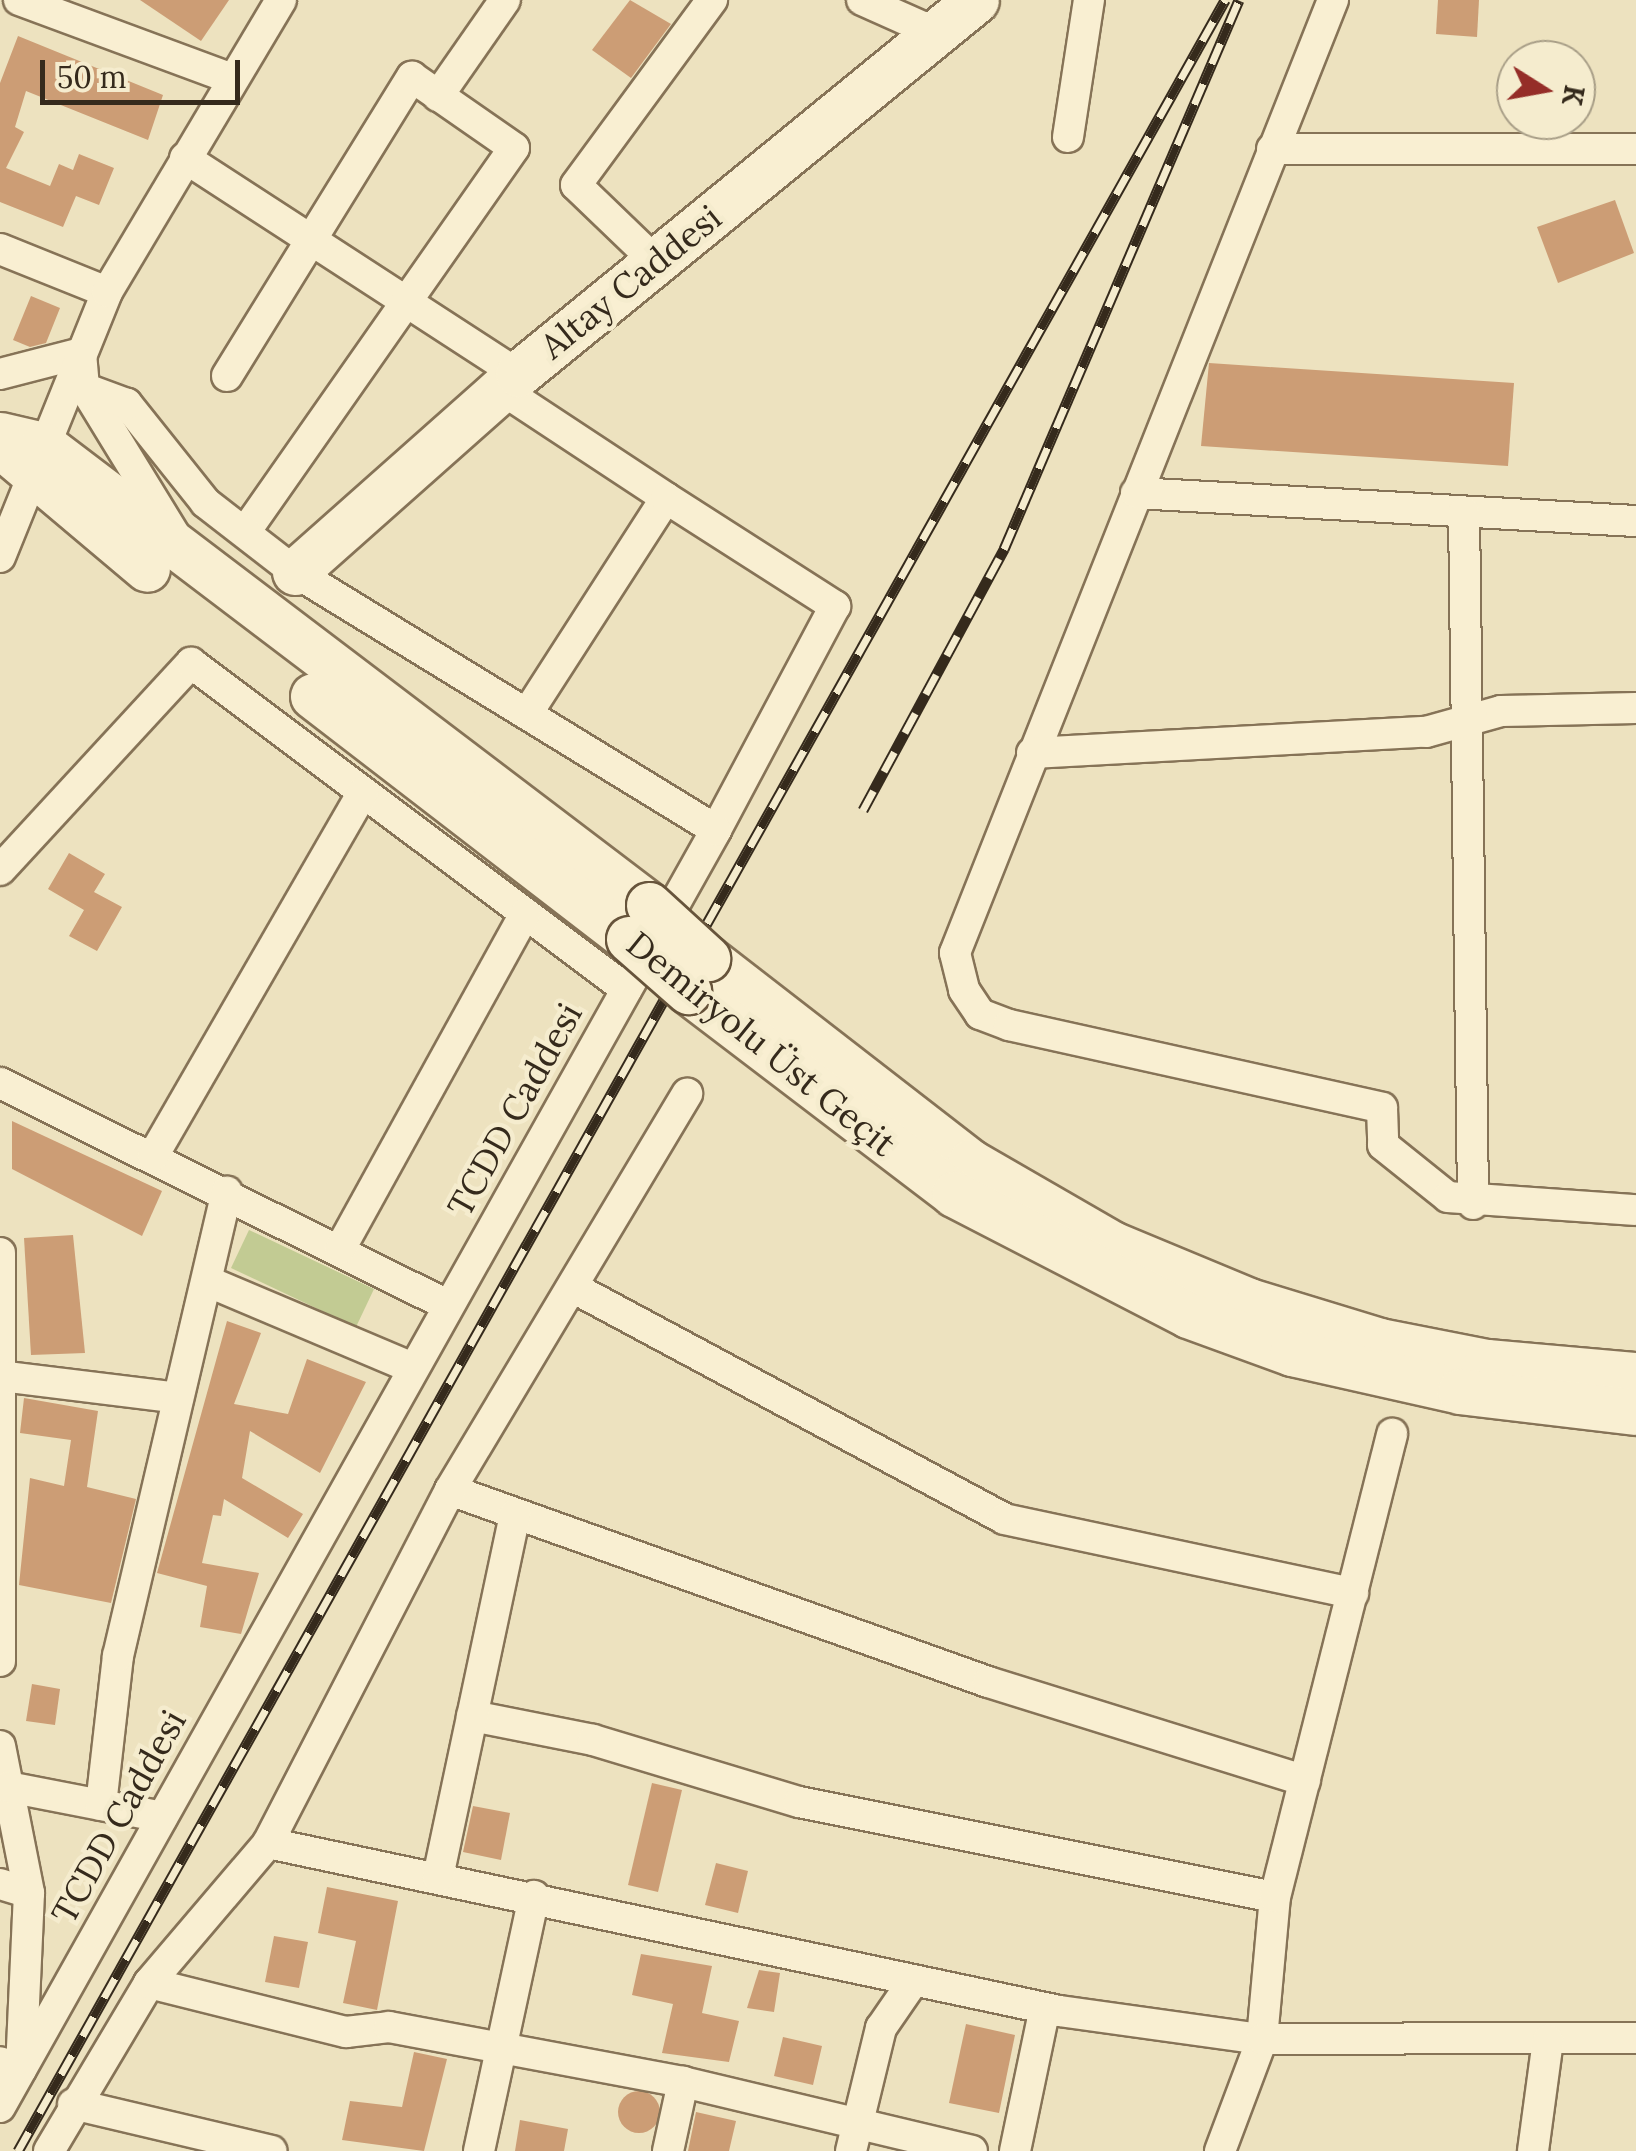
<!DOCTYPE html>
<html>
<head>
<meta charset="utf-8">
<style>
	body { margin:0 }
	#map { position:relative; width:1636px; height:2151px; overflow:hidden; background:#ede2bf; font-family:Lora,serif }
	div>[style] { position:absolute }
	.green>* { inset:0; background:#c2cb93 }
	.building>* { inset:0; background:#cc9d75 }
	.round { border-radius:50% }
	.roads { filter:drop-shadow(2px 0 #867357) drop-shadow(-2px 0 #867357) drop-shadow(0 2px #867357) drop-shadow(0 -2px #867357) }
	.street>* { height:30px; margin:-15px; padding:0 15px; transform-origin:15px; border-radius:15px; background:#f9efd2 }
	.secondary>* { height:45px; margin:-22.5px; padding:0 22.5px; transform-origin:22.5px; border-radius:22.5px; background:#f9efd2 }
	.rail>* { height:11px; margin-top:-5.5px; transform-origin:0; background:repeating-linear-gradient(90deg,#f5ecce 0 22px,#352a1c 0 44px); box-sizing:border-box; border-block:2px solid #352a1c }
	.bridges { filter:drop-shadow(2px 0 #67543b) drop-shadow(-2px 0 #67543b) drop-shadow(0 2px #67543b) drop-shadow(0 -2px #67543b) }
	.secondary-bridge>* { height:45px; margin:-22.5px; padding:0 22.5px; transform-origin:22.5px; border-radius:22.5px; background:#f9efd2 }
	span { translate:-50% -50%; white-space:nowrap; text-align:center; line-height:1.15; -webkit-text-stroke:9px #f5ecce; paint-order:stroke }
	.street-label { font-size:35px; color:#352a1c }
	.north { position:absolute; left:1496px; top:40px; width:100px; height:100px; box-sizing:border-box; background:#f5ecce; border:2px solid #a89e87; border-radius:50%; rotate:101deg; font-size:28px; font-weight:700; line-height:40px; text-align:center; color:#352a1c }
	.north::after { content:''; display:block; margin:auto; width:35px; height:45px; background:#952d28; clip-path:polygon(50% 0,100% 100%,50% 72%,0 100%) }
	.scale { position:absolute; left:40px; top:60px; width:200px; height:45px; box-sizing:border-box; border:5px solid #352a1c; border-top:0; padding-left:12px; font-size:30px; line-height:35px; white-space:nowrap; color:#352a1c; -webkit-text-stroke:8px #f5ecce; paint-order:stroke }
</style>
</head>
<body>
<div id="map">
	<div class="green">
		<i style="clip-path:polygon(249px 1230px,374px 1289px,356px 1327px,231px 1268px)"></i>
	</div>
	<div class="building">
		<i style="clip-path:polygon(140px 0,229px 0,201px 41px)"></i>
		<i style="clip-path:polygon(630px 0,671px 24px,631px 78px,592px 50px)"></i>
		<i style="clip-path:polygon(1438px 0,1479px 0,1477px 37px,1436px 34px)"></i>
		<i style="clip-path:polygon(18px 36px,163px 95px,148px 140px,26px 91px,15px 127px,24px 132px,6px 168px,50px 186px,59px 164px,73px 170px,79px 154px,114px 168px,99px 205px,76px 196px,63px 227px,0 202px,0 83px)"></i>
		<i style="clip-path:polygon(1615px 200px,1634px 253px,1558px 283px,1537px 227px)"></i>
		<i style="clip-path:polygon(31px 296px,60px 308px,46px 343px,30px 347px,13px 340px)"></i>
		<i style="clip-path:polygon(1209px 363px,1514px 383px,1508px 466px,1201px 446px)"></i>
		<i style="clip-path:polygon(69px 853px,105px 874px,94px 892px,122px 907px,97px 951px,69px 936px,84px 910px,48px 889px)"></i>
		<i style="clip-path:polygon(12px 1121px,162px 1191px,142px 1236px,12px 1169px)"></i>
		<i style="clip-path:polygon(73px 1235px,85px 1353px,31px 1355px,24px 1238px)"></i>
		<i style="clip-path:polygon(227px 1321px,261px 1333px,234px 1404px,288px 1414px,307px 1359px,366px 1382px,320px 1473px,250px 1431px,242px 1478px,303px 1514px,288px 1538px,224px 1499px,221px 1516px,213px 1515px,202px 1563px,259px 1573px,241px 1634px,200px 1627px,207px 1586px,157px 1573px)"></i>
		<i style="clip-path:polygon(24px 1398px,98px 1411px,87px 1487px,136px 1499px,111px 1603px,19px 1585px,30px 1478px,64px 1486px,71px 1440px,20px 1433px)"></i>
		<i style="clip-path:polygon(32px 1684px,60px 1689px,55px 1725px,26px 1721px)"></i>
		<i style="clip-path:polygon(652px 1783px,682px 1790px,658px 1892px,628px 1885px)"></i>
		<i style="clip-path:polygon(473px 1806px,510px 1813px,501px 1860px,463px 1852px)"></i>
		<i style="clip-path:polygon(716px 1863px,748px 1871px,738px 1913px,705px 1905px)"></i>
		<i style="clip-path:polygon(327px 1887px,398px 1901px,377px 2010px,343px 2003px,356px 1941px,318px 1933px)"></i>
		<i style="clip-path:polygon(274px 1936px,308px 1942px,299px 1988px,265px 1982px)"></i>
		<i style="clip-path:polygon(641px 1954px,712px 1966px,702px 2013px,739px 2021px,729px 2062px,662px 2053px,673px 2004px,632px 1995px)"></i>
		<i style="clip-path:polygon(759px 1970px,780px 1973px,774px 2012px,747px 2008px)"></i>
		<i style="clip-path:polygon(966px 2024px,1015px 2035px,999px 2113px,949px 2103px)"></i>
		<i style="clip-path:polygon(783px 2037px,822px 2046px,813px 2085px,774px 2076px)"></i>
		<i style="clip-path:polygon(414px 2052px,447px 2059px,424px 2151px,342px 2140px,350px 2101px,402px 2107px)"></i>
		<i class="round" style="left:618px;top:2091px;width:42px;height:42px"></i>
		<i style="clip-path:polygon(696px 2112px,736px 2121px,729px 2151px,688px 2151px)"></i>
		<i style="clip-path:polygon(520px 2120px,568px 2129px,564px 2151px,515px 2151px)"></i>
	</div>
	<div class="roads">
		<div class="street">
			<i style="left:19px;top:0;width:227px;rotate:20.3deg"></i>
			<i style="left:862px;top:0;width:81px;rotate:24deg"></i>
			<i style="left:1333px;top:0;width:1025px;rotate:111.64deg"></i>
			<i style="left:955px;top:953px;width:38px;rotate:76deg"></i>
			<i style="left:964px;top:990px;width:29px;rotate:56deg"></i>
			<i style="left:980px;top:1014px;width:31px;rotate:21deg"></i>
			<i style="left:1009px;top:1025px;width:382px;rotate:12.5deg"></i>
			<i style="left:1382px;top:1108px;width:37px;rotate:88deg"></i>
			<i style="left:1383px;top:1145px;width:83px;rotate:38.7deg"></i>
			<i style="left:1448px;top:1197px;width:188px;rotate:4deg"></i>
			<i style="left:438px;top:96px;width:117px;rotate:-55.1deg"></i>
			<i style="left:1068px;top:137px;width:139px;rotate:-81.3deg"></i>
			<i style="left:1272px;top:149px;width:364px"></i>
			<i style="left:185px;top:158px;width:397px;rotate:33deg"></i>
			<i style="left:0;top:249px;width:115px;rotate:21.9deg"></i>
			<i style="left:654px;top:260px;width:108px;rotate:-136.1deg"></i>
			<i style="left:576px;top:185px;width:230px;rotate:-53.7deg"></i>
			<i style="left:0;top:374px;width:84px;rotate:-14.5deg"></i>
			<i style="left:81px;top:353px;width:34px;rotate:85deg"></i>
			<i style="left:84px;top:387px;width:172px;rotate:58.5deg"></i>
			<i style="left:227px;top:376px;width:352px;rotate:-58.3deg"></i>
			<i style="left:412px;top:77px;width:124px;rotate:34.8deg"></i>
			<i style="left:514px;top:148px;width:466px;rotate:125deg"></i>
			<i style="left:501px;top:389px;width:198px;rotate:33.4deg"></i>
			<i style="left:666px;top:498px;width:257px;rotate:122.8deg"></i>
			<i style="left:1136px;top:493px;width:501px;rotate:3.21deg"></i>
			<i style="left:666px;top:498px;width:201px;rotate:32.6deg"></i>
			<i style="left:835px;top:606px;width:254px;rotate:118deg"></i>
			<i style="left:1464px;top:512px;width:692px;rotate:89.25deg"></i>
			<i style="left:0;top:557px;width:286px;rotate:-68deg"></i>
			<i style="left:107px;top:292px;width:340px;rotate:-59.2deg"></i>
			<i style="left:1032px;top:753px;width:395px;rotate:-3.1deg"></i>
			<i style="left:1426px;top:732px;width:78px;rotate:-15.6deg"></i>
			<i style="left:1501px;top:711px;width:135px;rotate:-1.3deg"></i>
			<i style="left:0;top:870px;width:282px;rotate:-47.3deg"></i>
			<i style="left:191px;top:663px;width:544px;rotate:36.85deg"></i>
			<i style="left:0;top:1083px;width:500px;rotate:26.4deg"></i>
			<i style="left:153px;top:1156px;width:420px;rotate:-60deg"></i>
			<i style="left:340px;top:1249px;width:383px;rotate:-61.1deg"></i>
			<i style="left:0;top:1253px;width:408px;rotate:90deg"></i>
			<i style="left:209px;top:1282px;width:221px;rotate:22.9deg"></i>
			<i style="left:574px;top:1288px;width:488px;rotate:28.2deg"></i>
			<i style="left:1004px;top:1519px;width:357px;rotate:12deg"></i>
			<i style="left:0;top:1376px;width:179px;rotate:7deg"></i>
			<i style="left:450px;top:1490px;width:571px;rotate:19.64deg"></i>
			<i style="left:988px;top:1682px;width:332px;rotate:17.3deg"></i>
			<i style="left:472px;top:1716px;width:123px;rotate:11.2deg"></i>
			<i style="left:593px;top:1740px;width:215px;rotate:16.8deg"></i>
			<i style="left:799px;top:1802px;width:485px;rotate:11.3deg"></i>
			<i style="left:0;top:1746px;width:150px;rotate:78.8deg"></i>
			<i style="left:29px;top:1893px;width:176px;rotate:92.6deg"></i>
			<i style="left:21px;top:2069px;width:22px;rotate:-162deg"></i>
			<i style="left:8px;top:1787px;width:157px;rotate:11deg"></i>
			<i style="left:101px;top:1805px;width:150px;rotate:-83.5deg"></i>
			<i style="left:118px;top:1656px;width:477px;rotate:-76.8deg"></i>
			<i style="left:268px;top:1843px;width:809px;rotate:11.99deg"></i>
			<i style="left:1059px;top:2011px;width:205px;rotate:7.9deg"></i>
			<i style="left:1262px;top:2039px;width:143px;rotate:-84.8deg"></i>
			<i style="left:1275px;top:1897px;width:478px;rotate:-75.8deg"></i>
			<i style="left:438px;top:1877px;width:371px;rotate:-78deg"></i>
			<i style="left:0;top:1884px;width:30px;rotate:17deg"></i>
			<i style="left:149px;top:1983px;width:203px;rotate:14deg"></i>
			<i style="left:346px;top:2032px;width:43px;rotate:-6.6deg"></i>
			<i style="left:389px;top:2027px;width:299px;rotate:10.6deg"></i>
			<i style="left:683px;top:2082px;width:297px;rotate:13.4deg"></i>
			<i style="left:73px;top:2104px;width:204px;rotate:13.3deg"></i>
			<i style="left:0;top:2107px;width:1464px;rotate:-60.72deg"></i>
			<i style="left:716px;top:830px;width:494px;rotate:-148.5deg"></i>
			<i style="left:295px;top:572px;width:113px;rotate:-142.2deg"></i>
			<i style="left:206px;top:503px;width:127px;rotate:-128.6deg"></i>
			<i style="left:127px;top:404px;width:44px;rotate:-159.9deg"></i>
			<i style="left:49px;top:2151px;width:196px;rotate:-59.2deg"></i>
			<i style="left:149px;top:1983px;width:184px;rotate:-49.6deg"></i>
			<i style="left:268px;top:1843px;width:397px;rotate:-62.7deg"></i>
			<i style="left:450px;top:1490px;width:462px;rotate:-59.1deg"></i>
			<i style="left:479px;top:2151px;width:261px;rotate:-77.8deg"></i>
			<i style="left:668px;top:2151px;width:71px;rotate:-77.7deg"></i>
			<i style="left:851px;top:2151px;width:127px;rotate:-76.3deg"></i>
			<i style="left:881px;top:2028px;width:58px;rotate:-55.5deg"></i>
			<i style="left:1015px;top:2151px;width:146px;rotate:-78.2deg"></i>
			<i style="left:1220px;top:2151px;width:120px;rotate:-69.4deg"></i>
			<i style="left:1262px;top:2039px;width:374px;rotate:-0.2deg"></i>
			<i style="left:1533px;top:2151px;width:112px;rotate:-82.3deg"></i>
		</div>
		<div class="secondary">
			<i style="left:0;top:435px;width:44px;rotate:13.1deg"></i>
			<i style="left:43px;top:445px;width:761px;rotate:37.2deg"></i>
			<i style="left:0;top:445px;width:192px;rotate:40.1deg"></i>
			<i style="left:295px;top:572px;width:298px;rotate:-41.6deg"></i>
			<i style="left:518px;top:374px;width:591px;rotate:-39.23deg"></i>
			<i style="left:313px;top:696px;width:399px;rotate:37.6deg"></i>
			<i style="left:707px;top:958px;width:333px;rotate:37.8deg"></i>
			<i style="left:970px;top:1162px;width:164px;rotate:30deg"></i>
			<i style="left:1112px;top:1244px;width:148px;rotate:22.6deg"></i>
			<i style="left:1249px;top:1301px;width:137px;rotate:17deg"></i>
			<i style="left:1380px;top:1341px;width:109px;rotate:11.1deg"></i>
			<i style="left:1487px;top:1362px;width:150px;rotate:5deg"></i>
			<i style="left:688px;top:991px;width:335px;rotate:37.3deg"></i>
			<i style="left:954px;top:1194px;width:263px;rotate:27.3deg"></i>
			<i style="left:1188px;top:1315px;width:111px;rotate:20.1deg"></i>
			<i style="left:1292px;top:1353px;width:172px;rotate:12.7deg"></i>
			<i style="left:1460px;top:1391px;width:177px;rotate:6.8deg"></i>
		</div>
	</div>
	<div class="rail">
		<i style="left:863px;top:810px;width:297px;rotate:-61.6deg"></i>
		<i style="left:1004px;top:549px;width:597px;rotate:-66.83deg"></i>
		<i style="left:18px;top:2151px;width:2467px;rotate:-60.7deg"></i>
	</div>
	<div class="bridges">
		<div class="secondary-bridge">
			<i style="left:649px;top:905px;width:79px;rotate:42.4deg"></i>
			<i style="left:629px;top:939px;width:79px;rotate:41.4deg"></i>
		</div>
	</div>
	<div class="street-label">
		<span style="left:631px;top:282px;rotate:-39deg">Altay Caddesi</span>
		<span style="left:761px;top:1044px;rotate:39deg">Demiryolu Üst Geçit</span>
		<span style="left:515px;top:1110px;rotate:-61deg">TCDD Caddesi</span>
		<span style="left:119px;top:1817px;rotate:-61deg">TCDD Caddesi</span>
	</div>
	<div class="north">K</div>
	<div class="scale">50 m</div>
</div>
</body>
</html>
